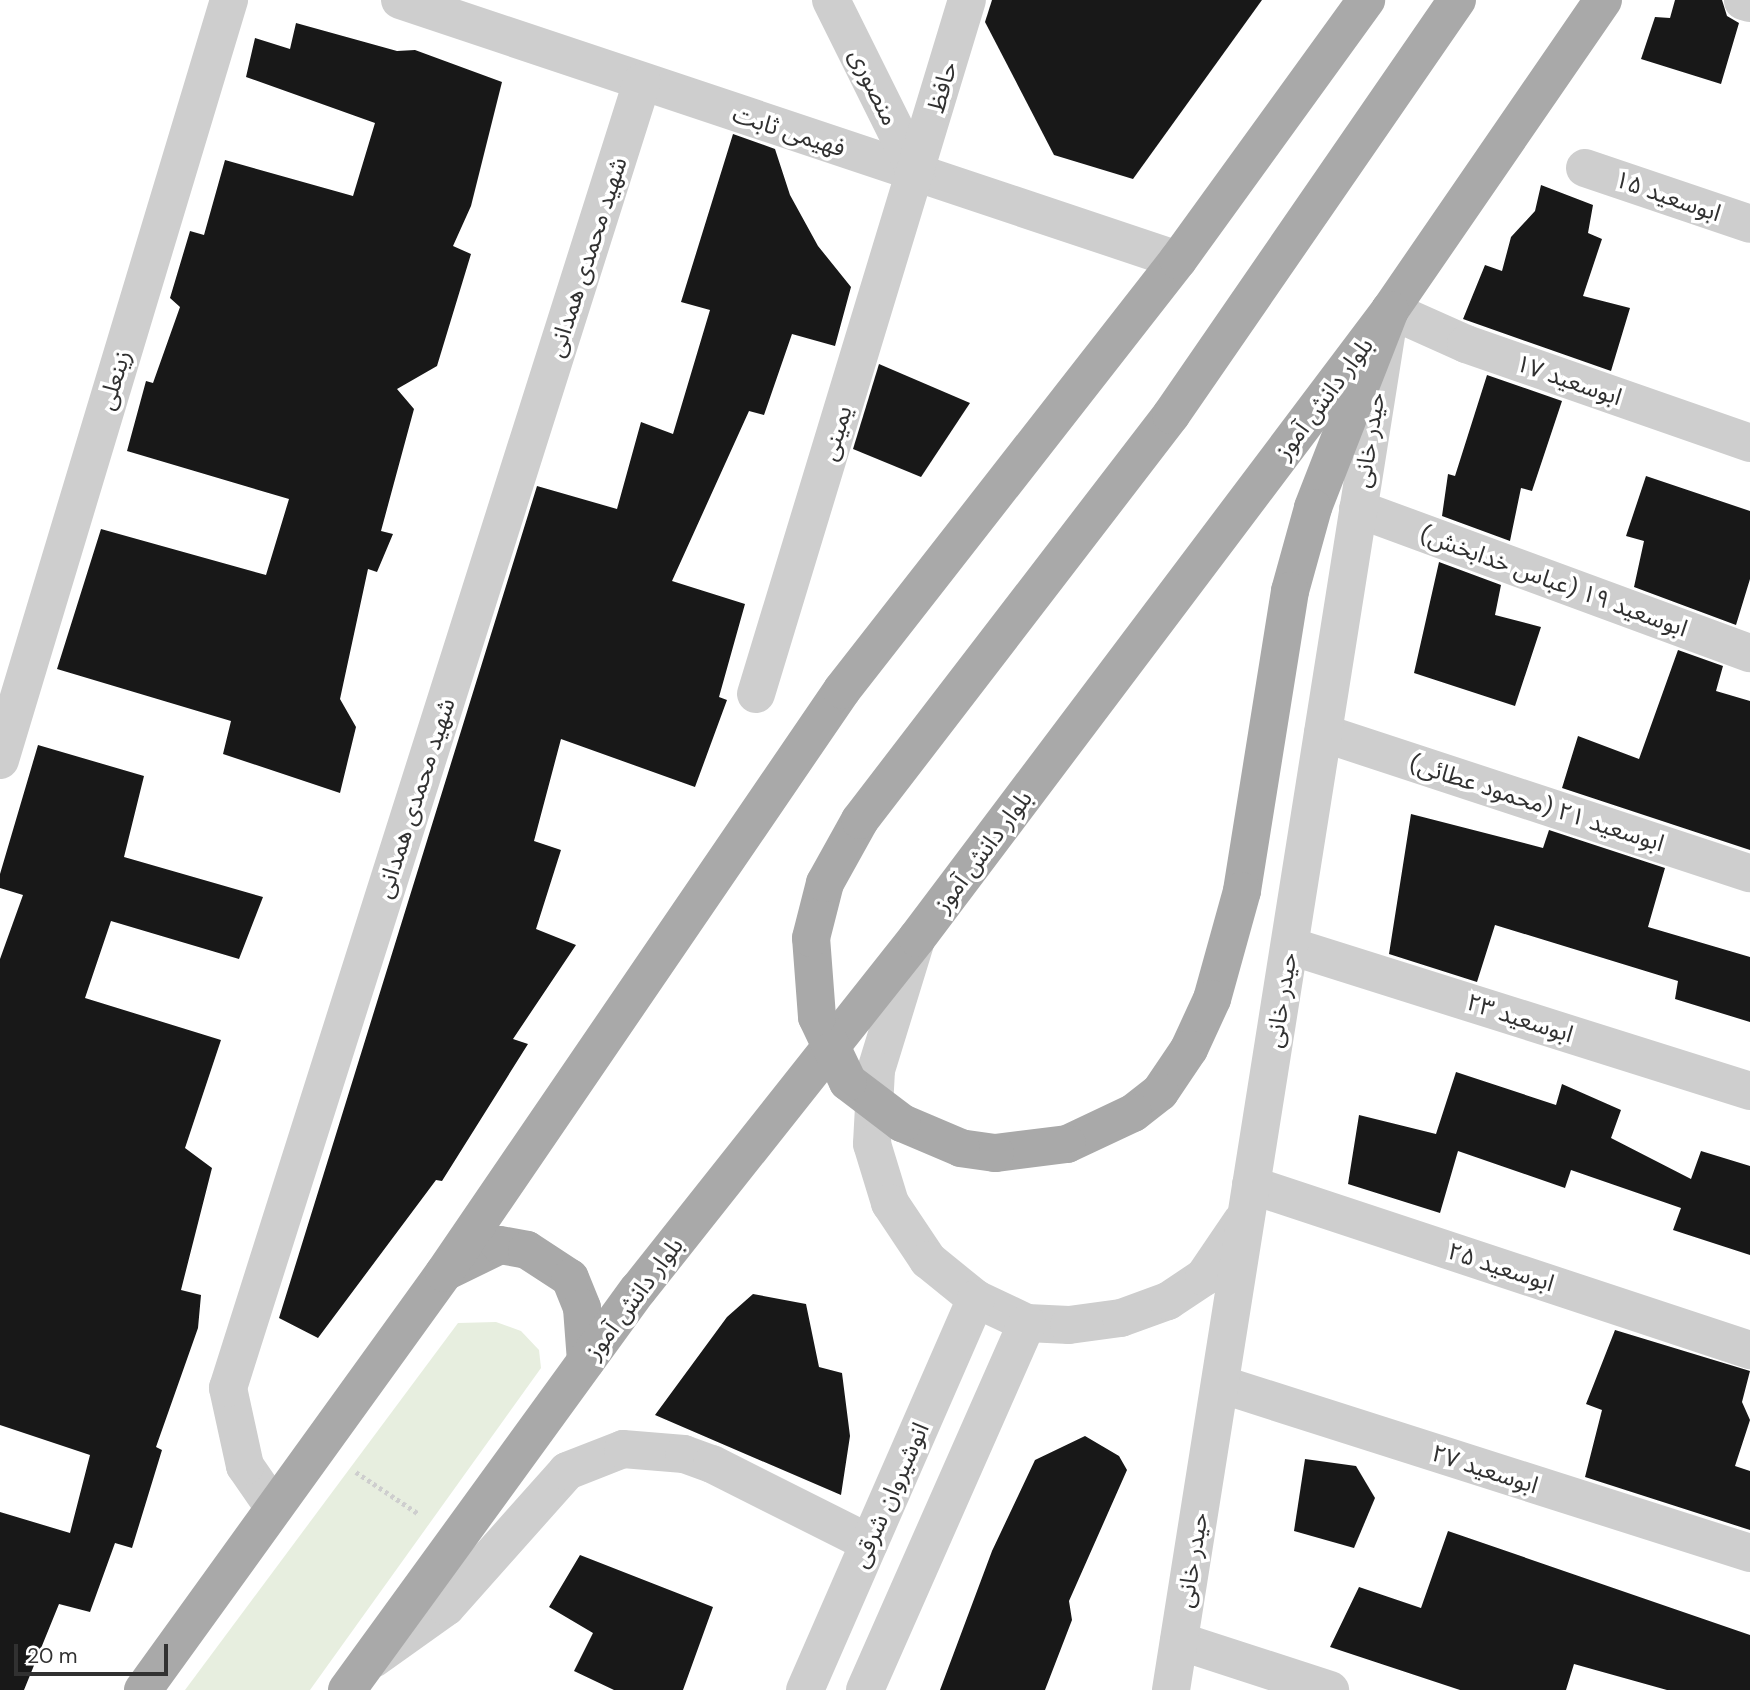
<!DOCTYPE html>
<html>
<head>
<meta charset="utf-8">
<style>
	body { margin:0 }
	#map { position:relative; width:1750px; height:1690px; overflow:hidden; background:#fff; font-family:"DM Sans","Noto Sans Arabic",sans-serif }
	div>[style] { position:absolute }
	.green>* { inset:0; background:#e7eedf }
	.building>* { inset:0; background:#181818 }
	.path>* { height:4.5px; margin-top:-2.25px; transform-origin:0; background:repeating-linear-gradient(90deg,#cecece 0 3.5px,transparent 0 7px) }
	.minor>* { height:38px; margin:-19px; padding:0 19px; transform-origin:19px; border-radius:19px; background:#cecece }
	.major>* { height:38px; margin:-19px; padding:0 19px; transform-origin:19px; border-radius:19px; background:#a9a9a9 }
	.major-bridge>* { height:38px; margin:-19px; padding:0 19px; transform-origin:19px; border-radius:19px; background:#a9a9a9 }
	span { translate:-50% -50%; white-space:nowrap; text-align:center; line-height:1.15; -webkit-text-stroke:7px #fff; paint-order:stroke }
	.street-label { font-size:24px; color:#313131 }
	.scale { position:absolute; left:14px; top:1644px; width:154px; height:32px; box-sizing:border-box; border:4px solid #313131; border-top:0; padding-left:9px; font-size:21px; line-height:24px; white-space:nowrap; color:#313131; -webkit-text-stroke:5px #fff; paint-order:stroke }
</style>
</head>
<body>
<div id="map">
	<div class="green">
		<i style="clip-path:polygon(496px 1322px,521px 1331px,539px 1350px,541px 1368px,310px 1690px,185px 1690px,458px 1323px)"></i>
	</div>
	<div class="building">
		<i style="clip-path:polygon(992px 0,1262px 0,1133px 179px,1054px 155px,985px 22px)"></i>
		<i style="clip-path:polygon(1675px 0,1722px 0,1727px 16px,1739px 23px,1721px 84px,1641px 59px,1655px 17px,1670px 18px)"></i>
		<i style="clip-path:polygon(296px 23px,397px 51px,415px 50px,502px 82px,471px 206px,453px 246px,471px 254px,437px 366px,397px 389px,414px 409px,381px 531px,393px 534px,377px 572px,368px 569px,340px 699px,356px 727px,340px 793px,223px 754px,231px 721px,57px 669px,101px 529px,266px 575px,289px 499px,127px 451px,146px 381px,153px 383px,180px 307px,170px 298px,190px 231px,204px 235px,225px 160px,353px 196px,375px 123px,246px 77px,255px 38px,290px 49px)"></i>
		<i style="clip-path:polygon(733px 134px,775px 149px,790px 195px,818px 246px,851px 287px,835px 346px,792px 334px,764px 415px,749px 411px,672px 581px,745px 604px,719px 697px,727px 700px,695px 787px,561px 739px,534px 841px,561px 850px,536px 929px,576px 945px,513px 1039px,528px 1044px,442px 1181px,436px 1180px,318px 1338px,279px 1318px,537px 486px,617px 509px,641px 422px,673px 434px,710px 310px,681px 302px)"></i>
		<i style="clip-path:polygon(1541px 185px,1593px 205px,1588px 233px,1602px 239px,1583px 296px,1630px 308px,1611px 371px,1463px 319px,1485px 265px,1502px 271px,1511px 237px,1535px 211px)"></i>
		<i style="clip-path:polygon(879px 364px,970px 403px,921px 477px,853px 449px)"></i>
		<i style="clip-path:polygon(1487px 375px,1562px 401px,1532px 491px,1521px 488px,1510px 541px,1442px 516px,1448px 474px,1455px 476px)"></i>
		<i style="clip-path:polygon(1646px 476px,1750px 511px,1750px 579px,1736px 625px,1634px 587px,1644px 541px,1626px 536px)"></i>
		<i style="clip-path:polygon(1439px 562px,1501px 585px,1495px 615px,1541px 627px,1515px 706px,1414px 673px)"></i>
		<i style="clip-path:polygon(1678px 650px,1723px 666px,1716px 691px,1750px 701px,1750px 850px,1562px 788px,1578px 736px,1639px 759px)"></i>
		<i style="clip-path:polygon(38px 745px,144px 776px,124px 857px,263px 897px,239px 959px,111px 921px,85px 998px,221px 1040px,185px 1148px,212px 1168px,181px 1290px,201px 1295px,198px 1328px,156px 1447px,162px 1450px,132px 1548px,115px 1543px,90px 1612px,59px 1604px,24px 1690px,0 1690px,0 1512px,70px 1533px,90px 1455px,0 1425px,0 959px,23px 895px,0 888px,0 874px)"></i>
		<i style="clip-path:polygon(1411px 814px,1543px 848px,1549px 830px,1665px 868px,1648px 927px,1750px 957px,1750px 1022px,1675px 999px,1678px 981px,1495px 925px,1477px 982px,1389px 954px)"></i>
		<i style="clip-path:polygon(1456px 1072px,1556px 1105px,1562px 1084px,1621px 1110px,1611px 1138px,1691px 1179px,1701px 1151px,1750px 1166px,1750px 1255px,1673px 1230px,1681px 1208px,1571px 1170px,1565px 1188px,1458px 1151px,1440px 1213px,1348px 1184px,1359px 1115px,1436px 1134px)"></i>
		<i style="clip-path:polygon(753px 1294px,806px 1304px,819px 1367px,842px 1373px,850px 1436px,841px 1495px,655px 1415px,727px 1317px)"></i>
		<i style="clip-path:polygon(1615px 1330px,1750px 1371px,1742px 1402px,1750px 1420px,1735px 1466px,1750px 1471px,1750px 1530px,1585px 1477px,1602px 1410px,1586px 1404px)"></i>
		<i style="clip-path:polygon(1085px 1436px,1119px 1456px,1127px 1470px,1069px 1601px,1072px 1620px,1045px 1690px,940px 1690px,992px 1551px,1035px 1460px)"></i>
		<i style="clip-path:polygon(1305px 1459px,1356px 1466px,1375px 1498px,1354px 1548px,1294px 1531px)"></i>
		<i style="clip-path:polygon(1448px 1531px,1750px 1635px,1750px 1690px,1667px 1690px,1574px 1664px,1566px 1690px,1460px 1690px,1330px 1647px,1359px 1587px,1421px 1608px)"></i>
		<i style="clip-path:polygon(580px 1555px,713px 1607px,683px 1690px,614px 1690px,574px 1671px,593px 1633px,549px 1607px)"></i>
	</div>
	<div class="path">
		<i style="left:356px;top:1472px;width:76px;rotate:33.7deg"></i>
	</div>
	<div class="minor">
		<i style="left:400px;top:0;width:820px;rotate:18.48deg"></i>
		<i style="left:831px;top:0;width:193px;rotate:63.6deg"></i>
		<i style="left:1743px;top:1px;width:7px;rotate:16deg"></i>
		<i style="left:1585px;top:168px;width:174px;rotate:18.7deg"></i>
		<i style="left:1358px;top:509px;width:418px;rotate:20.2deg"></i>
		<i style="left:756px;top:694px;width:725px;rotate:-73.09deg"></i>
		<i style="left:1323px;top:733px;width:449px;rotate:18.2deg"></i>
		<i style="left:0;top:760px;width:794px;rotate:-73.23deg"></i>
		<i style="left:916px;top:940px;width:136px;rotate:107.1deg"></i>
		<i style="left:876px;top:1070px;width:74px;rotate:93.1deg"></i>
		<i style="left:872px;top:1144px;width:62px;rotate:73deg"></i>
		<i style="left:890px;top:1203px;width:69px;rotate:56.3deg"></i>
		<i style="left:928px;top:1260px;width:62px;rotate:39.1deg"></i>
		<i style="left:976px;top:1299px;width:56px;rotate:25.2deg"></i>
		<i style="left:1027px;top:1323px;width:42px;rotate:2.7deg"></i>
		<i style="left:1069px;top:1325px;width:52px;rotate:-7.7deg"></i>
		<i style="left:1121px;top:1318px;width:50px;rotate:-19.9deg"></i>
		<i style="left:1168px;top:1301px;width:43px;rotate:-33.7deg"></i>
		<i style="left:1204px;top:1277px;width:68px;rotate:-55.8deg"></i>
		<i style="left:1290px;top:946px;width:482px;rotate:17.5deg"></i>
		<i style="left:1251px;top:1185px;width:526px;rotate:18.3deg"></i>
		<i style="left:1220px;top:1384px;width:556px;rotate:17.69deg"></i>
		<i style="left:274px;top:1508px;width:51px;rotate:-124.6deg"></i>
		<i style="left:245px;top:1466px;width:80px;rotate:-102.3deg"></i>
		<i style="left:228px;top:1388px;width:1370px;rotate:-72.41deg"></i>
		<i style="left:1179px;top:1641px;width:159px;rotate:18deg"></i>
		<i style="left:373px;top:1659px;width:90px;rotate:-35.5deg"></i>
		<i style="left:446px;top:1607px;width:182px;rotate:-48.3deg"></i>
		<i style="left:567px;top:1471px;width:60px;rotate:-21.4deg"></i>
		<i style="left:623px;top:1449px;width:61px;rotate:4.7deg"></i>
		<i style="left:684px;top:1454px;width:30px;rotate:20deg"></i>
		<i style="left:712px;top:1464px;width:176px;rotate:26.7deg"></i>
		<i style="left:805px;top:1690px;width:427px;rotate:-66.4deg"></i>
		<i style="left:865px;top:1690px;width:401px;rotate:-66.2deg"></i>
		<i style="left:1171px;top:1690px;width:1397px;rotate:-80.98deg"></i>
		<i style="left:1390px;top:310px;width:83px;rotate:24.1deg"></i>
		<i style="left:1466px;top:344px;width:301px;rotate:19.2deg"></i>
	</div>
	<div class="major">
		<i style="left:445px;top:1272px;width:61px;rotate:-26.1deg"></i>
		<i style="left:500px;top:1245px;width:27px;rotate:10deg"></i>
		<i style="left:527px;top:1250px;width:51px;rotate:33.1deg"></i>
		<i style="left:570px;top:1278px;width:32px;rotate:68deg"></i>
		<i style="left:582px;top:1308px;width:53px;rotate:85.7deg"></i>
		<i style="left:143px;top:1690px;width:514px;rotate:-54.18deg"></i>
		<i style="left:444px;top:1273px;width:706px;rotate:-55.68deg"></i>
		<i style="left:842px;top:690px;width:546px;rotate:-52deg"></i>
		<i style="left:1178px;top:260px;width:321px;rotate:-54.1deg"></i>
		<i style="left:347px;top:1690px;width:495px;rotate:-54deg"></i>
		<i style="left:638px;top:1290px;width:449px;rotate:-51.6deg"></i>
		<i style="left:917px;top:938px;width:786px;rotate:-53.01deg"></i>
		<i style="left:1390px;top:310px;width:376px;rotate:-55.5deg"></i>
	</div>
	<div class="major-bridge">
		<i style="left:1390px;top:310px;width:212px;rotate:111.3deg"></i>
		<i style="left:1313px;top:508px;width:86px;rotate:105.5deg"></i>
		<i style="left:1290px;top:591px;width:304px;rotate:99.1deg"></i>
		<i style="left:1242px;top:891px;width:112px;rotate:105.5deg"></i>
		<i style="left:1212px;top:999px;width:55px;rotate:114.7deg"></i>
		<i style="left:1189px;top:1049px;width:52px;rotate:124deg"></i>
		<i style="left:1160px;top:1092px;width:34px;rotate:142deg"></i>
		<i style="left:1133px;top:1113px;width:73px;rotate:154.8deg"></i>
		<i style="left:1067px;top:1144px;width:73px;rotate:172.9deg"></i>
		<i style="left:995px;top:1153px;width:34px;rotate:-172deg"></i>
		<i style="left:961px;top:1148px;width:64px;rotate:-157deg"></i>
		<i style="left:902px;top:1123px;width:68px;rotate:-142.8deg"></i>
		<i style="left:848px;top:1082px;width:72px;rotate:-115.5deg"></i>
		<i style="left:817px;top:1017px;width:79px;rotate:-94.3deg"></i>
		<i style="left:811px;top:938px;width:57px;rotate:-75.7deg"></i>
		<i style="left:825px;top:883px;width:72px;rotate:-60.9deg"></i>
		<i style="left:860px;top:820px;width:511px;rotate:-52.48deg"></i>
		<i style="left:1171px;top:415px;width:504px;rotate:-55.43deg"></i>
	</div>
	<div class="street-label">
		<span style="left:874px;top:87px;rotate:64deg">منصوری</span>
		<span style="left:942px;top:87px;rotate:-74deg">حافظ</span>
		<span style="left:789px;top:131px;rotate:18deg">فهیمی ثابت</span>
		<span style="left:1668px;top:196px;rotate:19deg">ابوسعید ۱۵</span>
		<span style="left:587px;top:257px;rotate:-72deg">شهید محمدی همدانی</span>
		<span style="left:114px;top:380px;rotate:-73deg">زینعلی</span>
		<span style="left:1569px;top:380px;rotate:19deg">ابوسعید ۱۷</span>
		<span style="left:1324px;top:398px;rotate:-53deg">بلوار دانش آموز</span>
		<span style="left:836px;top:433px;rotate:-73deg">یمینی</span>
		<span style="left:1369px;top:440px;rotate:-81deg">حیدر خانی</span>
		<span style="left:1554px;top:581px;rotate:20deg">ابوسعید ۱۹ (عباس خدابخش)</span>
		<span style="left:415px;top:798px;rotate:-72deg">شهید محمدی همدانی</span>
		<span style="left:1537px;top:803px;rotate:18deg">ابوسعید ۲۱ (محمود عطائی)</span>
		<span style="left:983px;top:851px;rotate:-53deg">بلوار دانش آموز</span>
		<span style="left:1281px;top:1000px;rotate:-81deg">حیدر خانی</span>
		<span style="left:1520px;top:1018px;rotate:18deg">ابوسعید ۲۳</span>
		<span style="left:1501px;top:1267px;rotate:18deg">ابوسعید ۲۵</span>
		<span style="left:634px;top:1298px;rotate:-53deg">بلوار دانش آموز</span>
		<span style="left:1485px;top:1469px;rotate:18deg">ابوسعید ۲۷</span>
		<span style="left:890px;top:1495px;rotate:-66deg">انوشیروان شرقی</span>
		<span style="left:1192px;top:1560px;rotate:-81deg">حیدر خانی</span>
	</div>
	<div class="scale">20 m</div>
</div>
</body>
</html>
